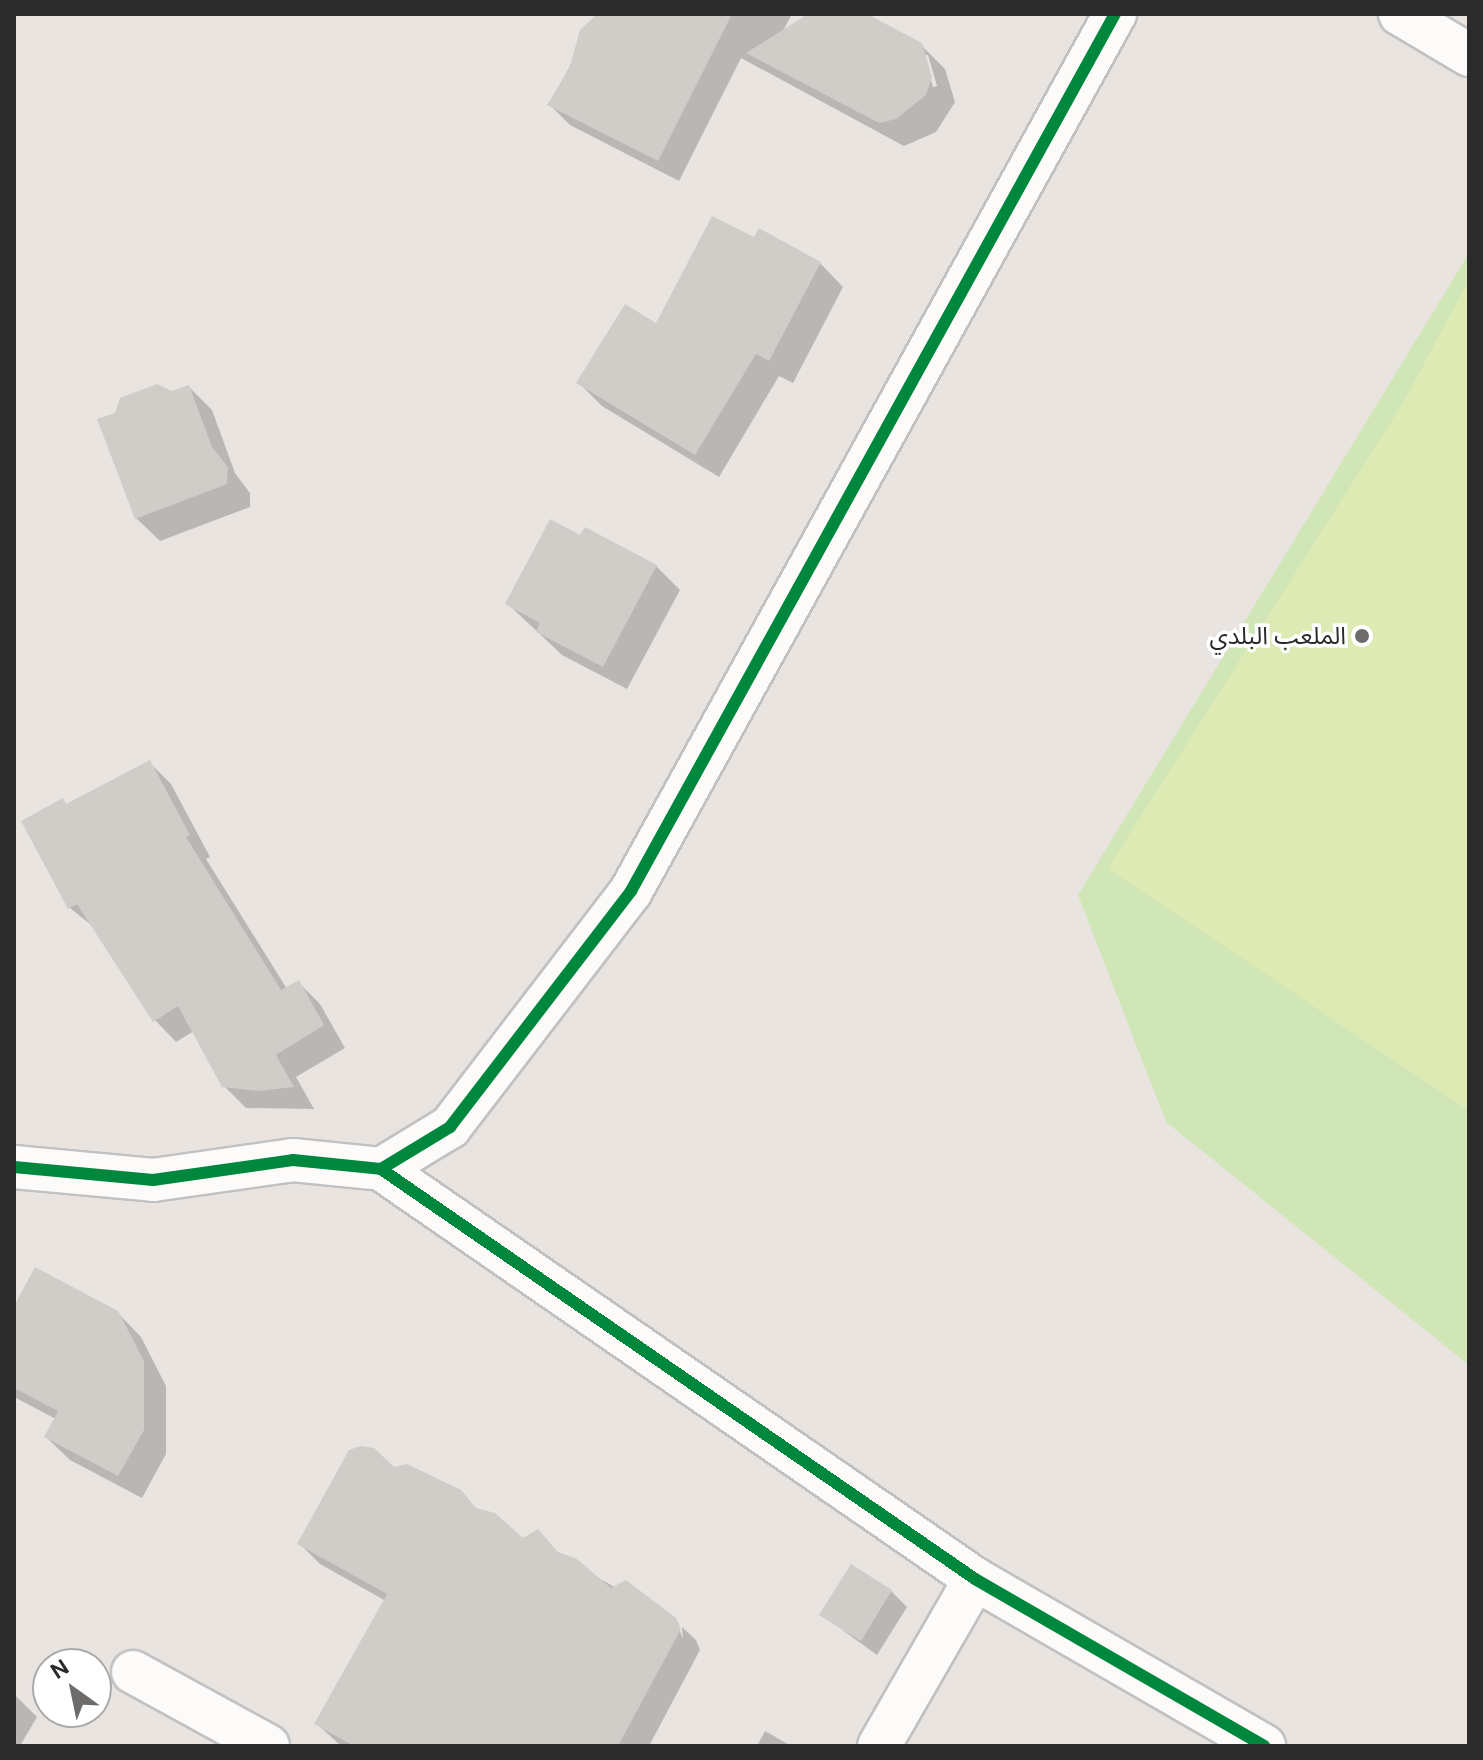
<!DOCTYPE html>
<html>
<head>
<meta charset="utf-8">
<style>
	body { margin:0 }
	#map { position:relative; width:1483px; height:1760px; overflow:hidden; background:#e9e4e0; font-family:"DM Sans","Noto Sans Arabic",sans-serif }
	div>[style] { position:absolute }
	.green>* { inset:0; background:#d1e6b7 }
	.pitch>* { inset:0; background:#deeab4 }
	.shadow>* { inset:0; background:#0003 }
	.building>* { inset:0; background:#d0cdc9 }
	.roads { filter:drop-shadow(2px 0 #c2c1c2) drop-shadow(-2px 0 #c2c1c2) drop-shadow(0 2px #c2c1c2) drop-shadow(0 -2px #c2c1c2) }
	.minor>* { height:42px; margin:-21px; padding:0 21px; transform-origin:21px; border-radius:21px; background:#fcfbfa }
	.cycleway>* { height:12px; margin:-6px; padding:0 6px; transform-origin:6px; border-radius:6px; background:#00873e }
	.dots>* { width:22px; height:22px; translate:-50% -50%; box-sizing:border-box; border:4px solid #fff; border-radius:50% }
	span { translate:-50% -50%; white-space:nowrap; text-align:center; line-height:1.15; -webkit-text-stroke:7px #fff; paint-order:stroke }
	.poi-label { font-size:24px; color:#2b2b2b }
	.right { translate:-100% -50%; text-align:right }
	.frame { position:absolute; inset:0; border:16px solid #2b2b2b; pointer-events:none }
	.north { position:absolute; left:32px; top:1648px; width:80px; height:80px; box-sizing:border-box; background:#fff; border:2px solid #aaa; border-radius:50%; rotate:327deg; font-size:22px; font-weight:700; line-height:32px; text-align:center; color:#2b2b2b }
	.north::after { content:''; display:block; margin:auto; width:28px; height:36px; background:#6e6c6a; clip-path:polygon(50% 0,100% 100%,50% 72%,0 100%) }
</style>
</head>
<body>
<div id="map">
	<div class="green">
		<i style="clip-path:polygon(1469px 253px,1469px 1365px,1166px 1122px,1078px 895px)"></i>
	</div>
	<div class="pitch">
		<i style="clip-path:polygon(1469px 280px,1469px 1111px,1108px 868px,1403px 403px)"></i>
	</div>
	<div class="shadow">
		<i style="clip-path:polygon(evenodd,599px 14px,792px 14px,782px 33px,812px 14px,863px 14px,921px 45px,945px 69px,955px 102px,936px 132px,904px 146px,741px 58px,679px 181px,570px 125px,549px 104px,599px 14px,924px 55px,928px 55px,937px 86px,933px 87px,924px 55px)"></i>
		<i style="clip-path:polygon(820px 263px,843px 287px,793px 383px,779px 376px,719px 477px,602px 406px,579px 383px,657px 326px)"></i>
		<i style="clip-path:polygon(157px 386px,172px 393px,189px 387px,212px 410px,235px 473px,250px 493px,250px 507px,160px 541px,136px 518px,116px 415px,121px 400px)"></i>
		<i style="clip-path:polygon(581px 537px,656px 566px,680px 590px,627px 689px,562px 655px,508px 604px)"></i>
		<i style="clip-path:polygon(149px 762px,171px 784px,210px 857px,206px 859px,287px 989px,298px 982px,320px 1004px,345px 1048px,296px 1077px,314px 1109px,246px 1108px,223px 1085px,194px 1031px,176px 1042px,155px 1020px,95px 928px,70px 908px,63px 800px,68px 806px)"></i>
		<i style="clip-path:polygon(14px 1311px,117px 1312px,141px 1337px,166px 1386px,166px 1454px,142px 1498px,70px 1460px,46px 1437px,56px 1419px,14px 1397px)"></i>
		<i style="clip-path:polygon(393px 1469px,675px 1619px,683px 1639px,682px 1627px,696px 1640px,700px 1650px,649px 1746px,341px 1746px,316px 1723px,386px 1601px,320px 1564px,300px 1544px)"></i>
		<i style="clip-path:polygon(891px 1591px,907px 1607px,877px 1655px,822px 1615px)"></i>
		<i style="clip-path:polygon(14px 1694px,37px 1717px,20px 1746px,14px 1746px)"></i>
		<i style="clip-path:polygon(765px 1731px,791px 1746px,757px 1746px)"></i>
	</div>
	<div class="building">
		<i style="clip-path:polygon(597px 14px,732px 14px,658px 161px,547px 105px,569px 69px,580px 30px)"></i>
		<i style="clip-path:polygon(808px 14px,867px 14px,922px 43px,932px 77px,926px 95px,896px 119px,879px 123px,746px 53px)"></i>
		<i style="clip-path:polygon(712px 216px,754px 237px,759px 228px,821px 262px,769px 361px,756px 354px,695px 455px,576px 383px,625px 304px,656px 323px)"></i>
		<i style="clip-path:polygon(157px 384px,172px 391px,189px 385px,212px 447px,228px 467px,227px 484px,135px 519px,97px 419px,115px 413px,120px 398px)"></i>
		<i style="clip-path:polygon(550px 519px,580px 535px,585px 527px,657px 565px,603px 667px,536px 632px,540px 623px,505px 604px)"></i>
		<i style="clip-path:polygon(150px 760px,190px 835px,186px 837px,281px 990px,299px 980px,324px 1025px,276px 1055px,294px 1087px,258px 1091px,222px 1087px,178px 1006px,153px 1022px,77px 904px,68px 909px,21px 821px,63px 798px,66px 804px)"></i>
		<i style="clip-path:polygon(35px 1267px,118px 1311px,144px 1361px,144px 1430px,118px 1476px,44px 1437px,58px 1411px,14px 1388px,14px 1306px)"></i>
		<i style="clip-path:polygon(361px 1446px,374px 1448px,394px 1467px,407px 1464px,461px 1490px,476px 1508px,495px 1513px,523px 1538px,538px 1529px,558px 1552px,577px 1559px,611px 1588px,626px 1580px,676px 1618px,681px 1629px,618px 1746px,354px 1746px,314px 1724px,387px 1594px,297px 1544px,349px 1450px)"></i>
		<i style="clip-path:polygon(851px 1564px,892px 1590px,861px 1641px,819px 1615px)"></i>
	</div>
	<div class="roads">
		<div class="minor">
			<i style="left:1400px;top:14px;width:80px;rotate:30.7deg"></i>
			<i style="left:14px;top:1167px;width:140px;rotate:5.3deg"></i>
			<i style="left:153px;top:1180px;width:141px;rotate:-8.1deg"></i>
			<i style="left:293px;top:1160px;width:88px;rotate:5.8deg"></i>
			<i style="left:381px;top:1169px;width:722px;rotate:34.61deg"></i>
			<i style="left:975px;top:1579px;width:334px;rotate:30deg"></i>
			<i style="left:381px;top:1169px;width:81px;rotate:-31.3deg"></i>
			<i style="left:450px;top:1127px;width:297px;rotate:-52.5deg"></i>
			<i style="left:631px;top:891px;width:1002px;rotate:-61.11deg"></i>
			<i style="left:133px;top:1672px;width:154px;rotate:28.7deg"></i>
			<i style="left:879px;top:1746px;width:193px;rotate:-60.1deg"></i>
		</div>
	</div>
	<div class="cycleway">
		<i style="left:14px;top:1167px;width:140px;rotate:5.3deg"></i>
		<i style="left:153px;top:1180px;width:141px;rotate:-8.1deg"></i>
		<i style="left:293px;top:1160px;width:88px;rotate:5.8deg"></i>
		<i style="left:381px;top:1169px;width:722px;rotate:34.61deg"></i>
		<i style="left:975px;top:1579px;width:334px;rotate:30deg"></i>
		<i style="left:381px;top:1169px;width:81px;rotate:-31.3deg"></i>
		<i style="left:450px;top:1127px;width:297px;rotate:-52.5deg"></i>
		<i style="left:631px;top:891px;width:1002px;rotate:-61.11deg"></i>
	</div>
	<div class="dots">
		<i style="left:1362px;top:636px;background:#6e6c6a"></i>
	</div>
	<div class="poi-label">
		<span class="right" style="left:1346px;top:636px">الملعب البلدي</span>
	</div>
	<div class="frame"></div>
	<div class="north">N</div>
</div>
</body>
</html>
